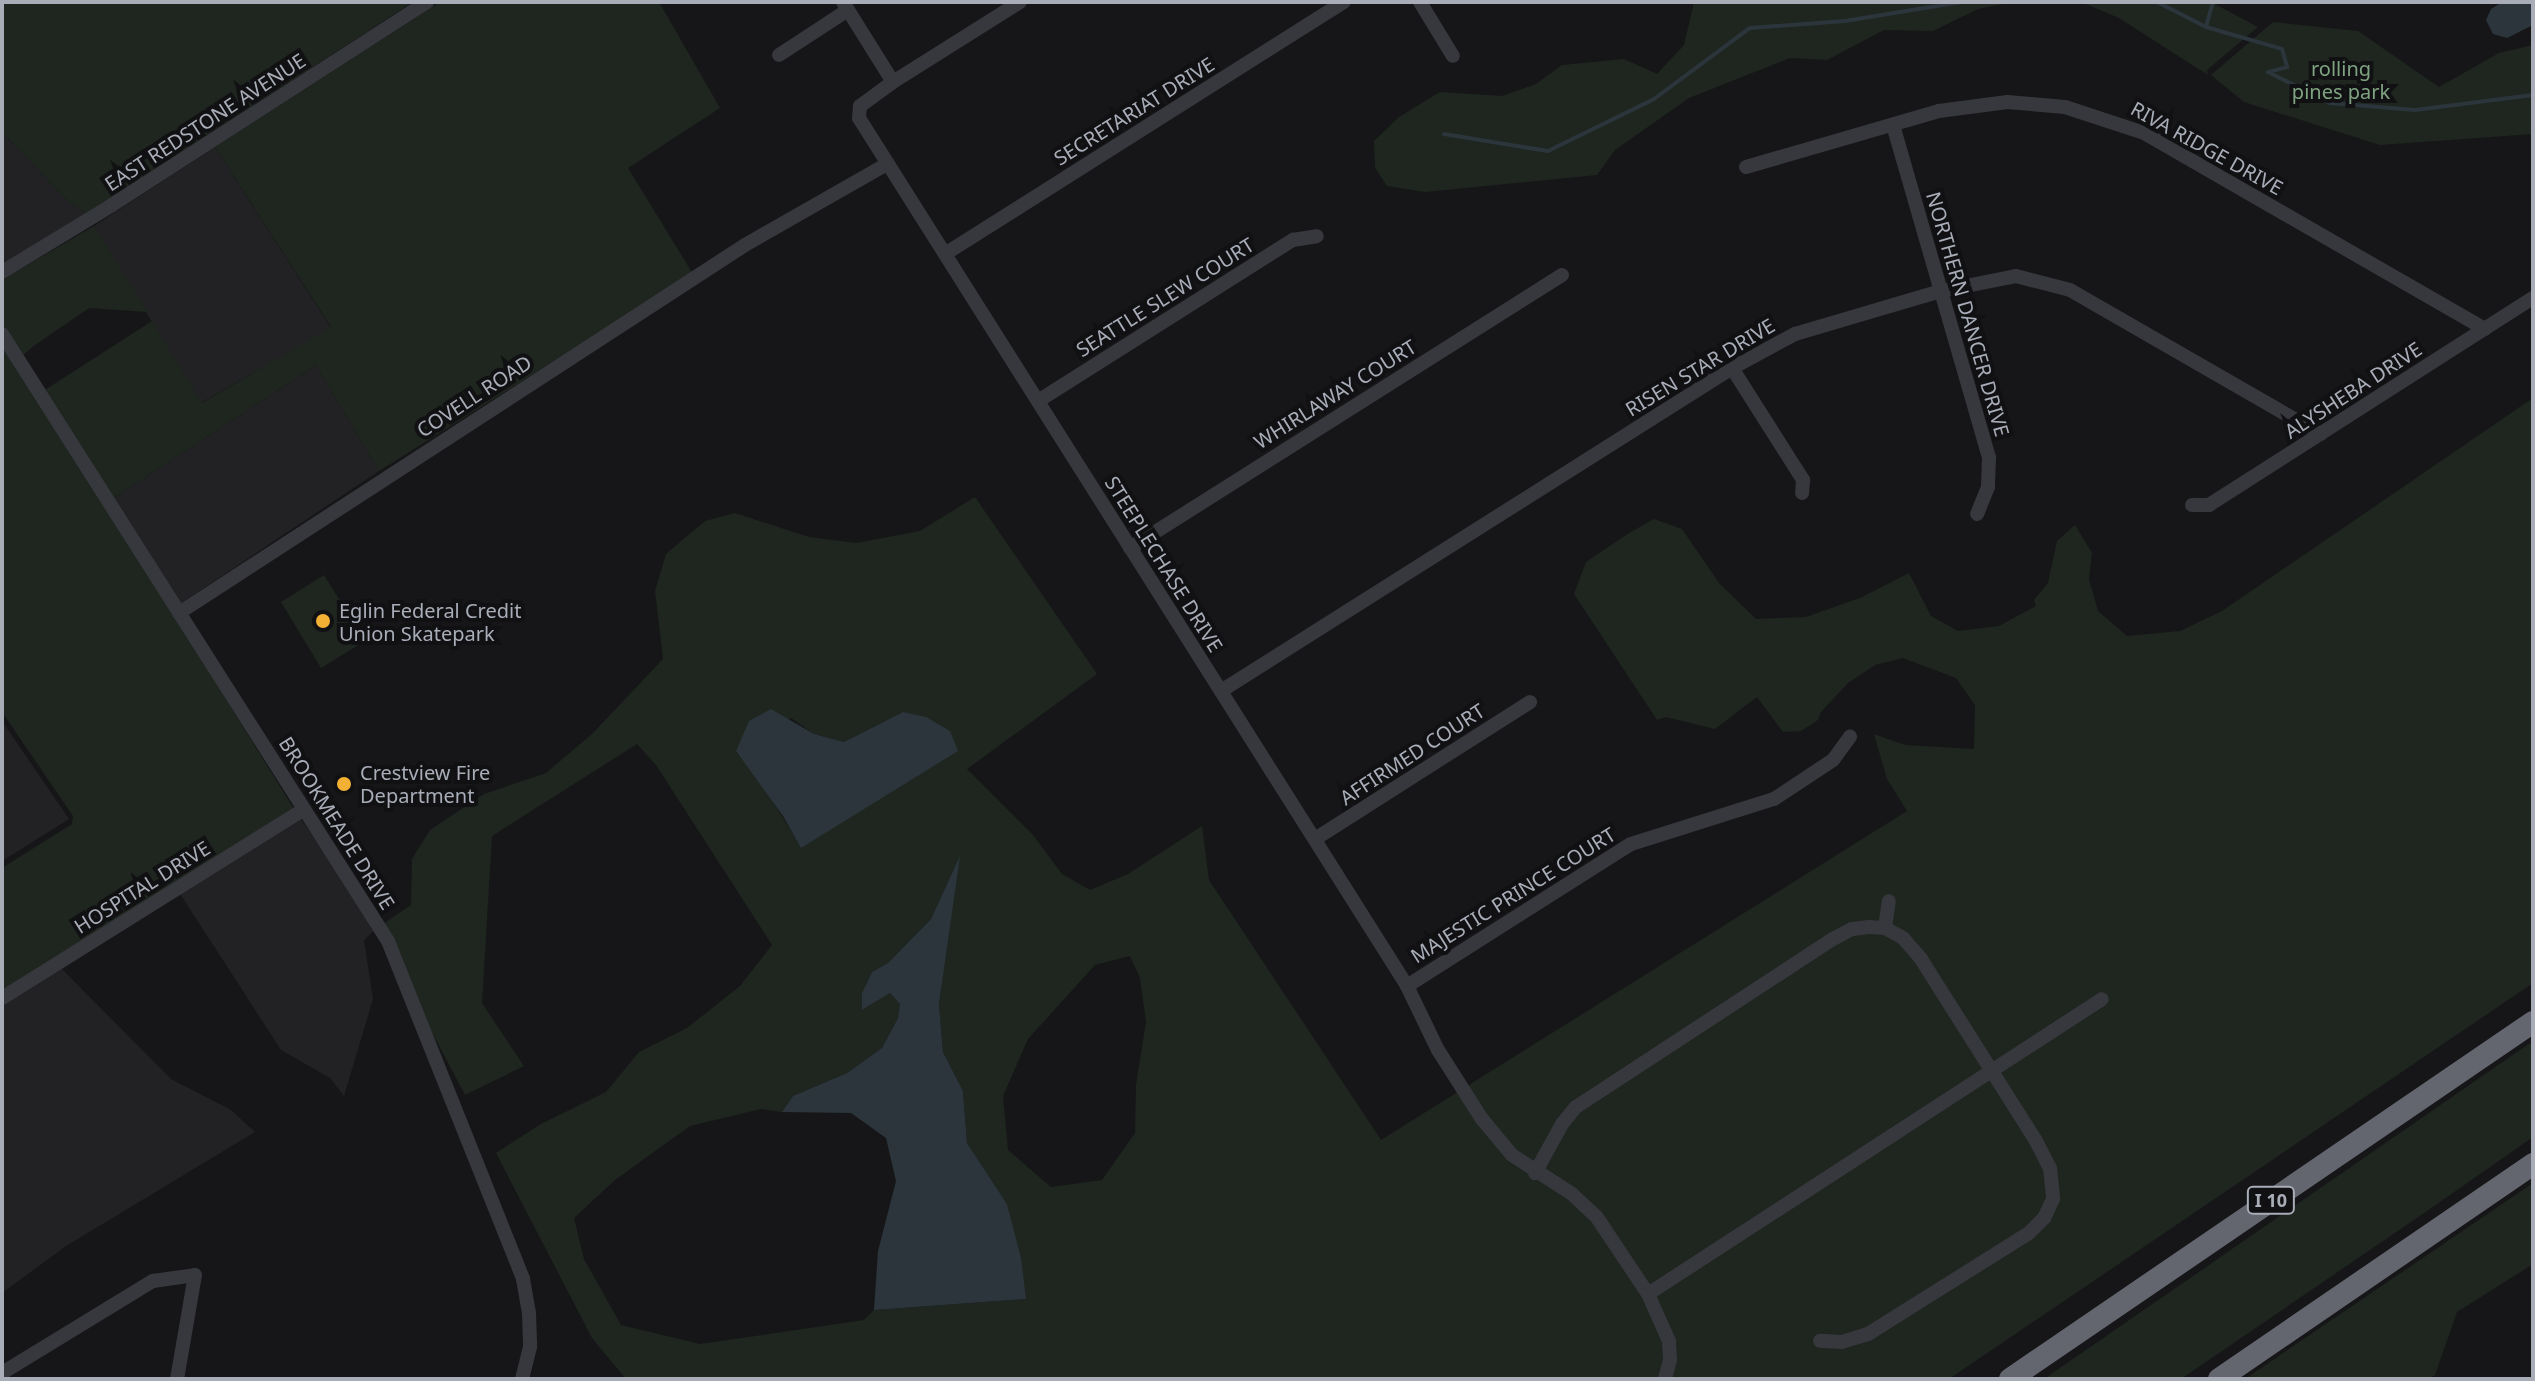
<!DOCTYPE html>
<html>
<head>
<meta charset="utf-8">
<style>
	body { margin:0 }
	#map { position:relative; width:2535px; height:1381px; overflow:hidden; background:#161618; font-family:"Noto Sans",sans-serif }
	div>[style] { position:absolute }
	.built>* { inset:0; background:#222225 }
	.green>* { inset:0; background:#1e261f }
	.water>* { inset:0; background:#2c353c }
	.stream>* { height:4px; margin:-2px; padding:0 2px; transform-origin:2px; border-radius:2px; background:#2c353c }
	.minor>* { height:14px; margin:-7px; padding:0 7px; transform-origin:7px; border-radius:7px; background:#37383d }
	.highway>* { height:22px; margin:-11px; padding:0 11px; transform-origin:11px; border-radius:11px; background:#63666e }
	.dots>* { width:22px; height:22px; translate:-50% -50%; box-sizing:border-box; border:4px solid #111113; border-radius:50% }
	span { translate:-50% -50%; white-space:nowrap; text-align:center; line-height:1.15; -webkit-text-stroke:8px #111113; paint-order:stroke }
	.shield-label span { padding:2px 6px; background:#111113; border:2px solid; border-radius:6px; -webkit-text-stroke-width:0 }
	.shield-label { font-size:18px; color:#a8adb8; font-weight:700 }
	.park-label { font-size:20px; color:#7fa381 }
	.street-label { font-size:20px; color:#a8adb8 }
	.poi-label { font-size:20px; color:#a8adb8 }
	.left { translate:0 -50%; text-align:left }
	.frame { position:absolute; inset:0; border:4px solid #a8adb8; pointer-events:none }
</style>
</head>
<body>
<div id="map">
	<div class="built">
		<i style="clip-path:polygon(2px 132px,70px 203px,86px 214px,2px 264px)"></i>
		<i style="clip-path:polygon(215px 147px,331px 328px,201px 403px,94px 226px)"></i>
		<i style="clip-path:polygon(316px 365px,379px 471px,171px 610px,105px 504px)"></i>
		<i style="clip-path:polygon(2px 721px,69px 819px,2px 861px)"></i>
		<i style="clip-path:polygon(294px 809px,377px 928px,364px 940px,373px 999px,344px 1096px,330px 1078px,281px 1050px,175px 886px)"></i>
		<i style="clip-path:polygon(56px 963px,171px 1079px,231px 1110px,255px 1132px,66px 1246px,2px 1293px,2px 997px)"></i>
	</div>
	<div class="green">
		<i style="clip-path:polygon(2px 2px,413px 2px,86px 214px,70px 203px,2px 132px)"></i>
		<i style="clip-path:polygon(440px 2px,659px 2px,720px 108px,628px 168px,693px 274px,379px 471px,316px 365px,105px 504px,294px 809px,2px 997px,2px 868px,72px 824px,73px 816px,2px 712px,2px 280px,94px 226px,148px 312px,89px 308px,35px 345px,16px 361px,37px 395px,152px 321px,202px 403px,331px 327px,215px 147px)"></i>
		<i style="clip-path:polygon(1694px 2px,2013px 2px,1978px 9px,1933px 31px,1884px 30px,1827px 60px,1790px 58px,1689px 98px,1615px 150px,1597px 175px,1425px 192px,1387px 186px,1375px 168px,1374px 141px,1399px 117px,1440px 92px,1502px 96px,1536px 84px,1562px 65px,1624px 59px,1657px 74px,1684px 45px)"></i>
		<i style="clip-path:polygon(2081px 2px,2211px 2px,2258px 27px,2207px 70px,2208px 75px,2119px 18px)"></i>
		<i style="clip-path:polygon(2273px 22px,2358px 31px,2439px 87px,2499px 53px,2533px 45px,2533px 134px,2380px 145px,2244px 102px,2211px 75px)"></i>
		<i style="clip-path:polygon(evenodd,2533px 398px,2533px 983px,1949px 1379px,626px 1379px,592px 1338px,496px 1153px,541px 1124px,606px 1092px,639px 1052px,687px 1028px,740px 986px,772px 945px,656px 765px,637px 744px,492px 836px,482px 1003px,524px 1066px,465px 1095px,377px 928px,411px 905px,412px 859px,430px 830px,484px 794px,546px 773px,592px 734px,663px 659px,655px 591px,666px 554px,705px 521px,735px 513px,809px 537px,856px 543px,920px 531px,975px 497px,1097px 674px,967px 769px,1033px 835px,1062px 874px,1090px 890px,1128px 874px,1202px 826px,1209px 880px,1381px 1140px,1907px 811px,1887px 779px,1874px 734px,1905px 745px,1974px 749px,1975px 705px,1956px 678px,1903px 658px,1875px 665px,1848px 683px,1821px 712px,1818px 720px,1801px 731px,1783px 732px,1757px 697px,1715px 729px,1666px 717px,1657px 720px,1574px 594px,1586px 562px,1629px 533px,1654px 519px,1682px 529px,1719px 583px,1756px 619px,1806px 617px,1860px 598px,1909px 573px,1931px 616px,1958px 631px,1999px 626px,2036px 606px,2034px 600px,2048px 583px,2057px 541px,2075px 525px,2092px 553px,2089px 579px,2098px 611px,2127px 636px,2180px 631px,2222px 611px,2533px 398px,903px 712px,801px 847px,757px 776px,736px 752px,791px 718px,814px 734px,844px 742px,903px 712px,2533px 398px,959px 859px,939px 1004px,943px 1052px,963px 1091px,967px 1143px,1007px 1204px,1025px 1299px,874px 1310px,864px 1320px,700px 1344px,621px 1325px,584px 1259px,574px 1218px,615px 1180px,690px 1126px,761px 1109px,782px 1112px,793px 1096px,847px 1073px,882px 1048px,898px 1018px,901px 1004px,890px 993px,862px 1010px,862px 993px,872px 972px,888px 963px,931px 919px,959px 859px,2533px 398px,1130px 956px,1140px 978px,1146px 1022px,1136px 1085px,1135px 1133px,1102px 1180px,1051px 1187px,1008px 1150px,1003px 1096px,1028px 1039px,1095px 965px,1130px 956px)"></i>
		<i style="clip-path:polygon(324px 575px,365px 641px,321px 668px,281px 602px)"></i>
		<i style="clip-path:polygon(2533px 1041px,2533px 1137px,2427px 1211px,2181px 1379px,2044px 1379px)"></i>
		<i style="clip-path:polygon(2533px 1183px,2533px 1264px,2457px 1312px,2435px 1375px,2429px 1379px,2245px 1379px)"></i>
	</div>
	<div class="water">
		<i style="clip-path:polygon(2502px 2px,2533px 2px,2533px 25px,2507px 38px,2493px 34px,2486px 20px,2491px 9px)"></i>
		<i style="clip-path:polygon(771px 709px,814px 734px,844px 742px,903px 712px,926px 717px,950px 731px,958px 751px,801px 848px,783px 816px,736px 751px,749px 721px)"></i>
		<i style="clip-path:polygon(960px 856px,939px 1004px,943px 1052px,963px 1091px,967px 1143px,1007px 1204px,1021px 1258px,1026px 1299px,874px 1310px,878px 1251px,896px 1181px,886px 1138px,851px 1113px,782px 1112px,793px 1096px,847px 1073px,882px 1048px,898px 1018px,900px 1004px,890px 993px,862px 1010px,862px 993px,872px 972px,888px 963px,931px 919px)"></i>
	</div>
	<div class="stream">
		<i style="left:2157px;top:2px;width:55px;rotate:27deg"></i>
		<i style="left:2213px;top:2px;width:26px;rotate:106deg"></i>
		<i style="left:2206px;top:27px;width:79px;rotate:16.1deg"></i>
		<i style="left:2282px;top:49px;width:19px;rotate:74deg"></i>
		<i style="left:2287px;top:67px;width:20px;rotate:165deg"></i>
		<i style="left:2268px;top:72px;width:69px;rotate:26.6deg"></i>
		<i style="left:2330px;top:103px;width:85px;rotate:4.7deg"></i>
		<i style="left:2415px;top:110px;width:119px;rotate:-7.2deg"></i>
		<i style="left:1444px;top:134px;width:105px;rotate:9.3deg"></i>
		<i style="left:1548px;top:151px;width:118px;rotate:-26.1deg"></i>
		<i style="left:1654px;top:99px;width:119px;rotate:-36.5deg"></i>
		<i style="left:1750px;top:28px;width:95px;rotate:-4.2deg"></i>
		<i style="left:1845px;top:21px;width:118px;rotate:-9.3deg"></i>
	</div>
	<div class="minor">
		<i style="left:843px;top:2px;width:94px;rotate:58deg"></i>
		<i style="left:1020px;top:2px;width:150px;rotate:147.8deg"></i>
		<i style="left:893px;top:82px;width:41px;rotate:144deg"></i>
		<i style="left:860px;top:106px;width:12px;rotate:95deg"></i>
		<i style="left:859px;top:118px;width:1027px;rotate:57.73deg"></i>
		<i style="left:1407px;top:986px;width:71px;rotate:64.2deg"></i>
		<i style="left:1438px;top:1050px;width:82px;rotate:57.5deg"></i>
		<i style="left:1482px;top:1119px;width:47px;rotate:50.2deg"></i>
		<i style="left:1512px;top:1155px;width:72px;rotate:33deg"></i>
		<i style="left:1572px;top:1194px;width:33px;rotate:43deg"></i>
		<i style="left:1596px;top:1216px;width:94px;rotate:56.3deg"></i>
		<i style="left:1648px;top:1294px;width:51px;rotate:65.9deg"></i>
		<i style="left:1669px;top:1341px;width:19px;rotate:87deg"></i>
		<i style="left:1670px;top:1360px;width:20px;rotate:105deg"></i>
		<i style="left:1420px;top:2px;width:63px;rotate:58.6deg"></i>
		<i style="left:779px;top:55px;width:82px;rotate:-33.1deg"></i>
		<i style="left:1893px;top:125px;width:346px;rotate:73.9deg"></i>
		<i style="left:1989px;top:457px;width:30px;rotate:92deg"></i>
		<i style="left:1988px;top:487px;width:29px;rotate:112deg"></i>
		<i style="left:1746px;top:167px;width:201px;rotate:-16.2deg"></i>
		<i style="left:1939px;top:111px;width:69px;rotate:-7.5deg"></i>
		<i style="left:2007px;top:102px;width:58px;rotate:4.9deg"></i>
		<i style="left:2065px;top:107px;width:83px;rotate:18.2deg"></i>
		<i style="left:2144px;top:133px;width:393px;rotate:29.9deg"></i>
		<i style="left:945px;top:254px;width:472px;rotate:-32.3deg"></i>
		<i style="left:2px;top:272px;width:129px;rotate:-31.3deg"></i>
		<i style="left:112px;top:205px;width:375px;rotate:-32.8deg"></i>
		<i style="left:2px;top:334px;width:719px;rotate:57.55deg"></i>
		<i style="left:388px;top:941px;width:364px;rotate:68.2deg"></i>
		<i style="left:523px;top:1279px;width:35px;rotate:80deg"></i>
		<i style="left:529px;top:1313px;width:34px;rotate:88deg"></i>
		<i style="left:530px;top:1347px;width:33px;rotate:104deg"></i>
		<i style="left:1732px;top:368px;width:133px;rotate:57.6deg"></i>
		<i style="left:1803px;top:480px;width:13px;rotate:94deg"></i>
		<i style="left:1038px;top:401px;width:302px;rotate:-32.3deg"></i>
		<i style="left:1293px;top:240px;width:24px;rotate:-9deg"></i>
		<i style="left:2192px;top:505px;width:17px"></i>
		<i style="left:2209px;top:505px;width:384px;rotate:-32.6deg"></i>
		<i style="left:1130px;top:548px;width:511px;rotate:-32.29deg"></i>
		<i style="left:179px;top:613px;width:675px;rotate:-33.03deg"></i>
		<i style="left:745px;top:245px;width:163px;rotate:-29.7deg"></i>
		<i style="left:1221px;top:691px;width:605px;rotate:-32.3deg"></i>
		<i style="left:1732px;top:368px;width:72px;rotate:-28.4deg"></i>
		<i style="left:1795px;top:334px;width:152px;rotate:-16.4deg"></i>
		<i style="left:1941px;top:291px;width:76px;rotate:-11.3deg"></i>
		<i style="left:2016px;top:276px;width:56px;rotate:14.5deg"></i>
		<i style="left:2070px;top:290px;width:289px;rotate:29.9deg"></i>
		<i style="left:1315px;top:839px;width:255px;rotate:-32.5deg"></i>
		<i style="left:1885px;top:928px;width:27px;rotate:-82deg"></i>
		<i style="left:1407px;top:986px;width:265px;rotate:-32.4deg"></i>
		<i style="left:1631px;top:844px;width:150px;rotate:-17.5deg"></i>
		<i style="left:1774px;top:799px;width:71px;rotate:-33.5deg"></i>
		<i style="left:1833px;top:760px;width:29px;rotate:-54deg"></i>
		<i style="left:2px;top:998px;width:356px;rotate:-32deg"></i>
		<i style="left:1535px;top:1173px;width:56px;rotate:-61.1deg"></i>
		<i style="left:1562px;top:1124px;width:22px;rotate:-51deg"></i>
		<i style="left:1576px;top:1107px;width:307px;rotate:-33.2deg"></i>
		<i style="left:1833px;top:939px;width:21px;rotate:-28deg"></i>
		<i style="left:1852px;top:929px;width:17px;rotate:-7deg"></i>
		<i style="left:1869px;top:927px;width:16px;rotate:4deg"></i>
		<i style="left:1885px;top:928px;width:21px;rotate:29deg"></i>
		<i style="left:1903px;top:938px;width:28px;rotate:49deg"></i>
		<i style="left:1921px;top:959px;width:215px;rotate:57.7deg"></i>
		<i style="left:2036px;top:1141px;width:30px;rotate:63deg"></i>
		<i style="left:2050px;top:1168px;width:31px;rotate:84deg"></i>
		<i style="left:2053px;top:1199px;width:21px;rotate:115deg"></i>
		<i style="left:2044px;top:1218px;width:21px;rotate:135deg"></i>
		<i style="left:2029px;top:1233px;width:190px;rotate:147.9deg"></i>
		<i style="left:1868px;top:1334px;width:27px;rotate:163deg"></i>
		<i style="left:1842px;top:1342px;width:22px;rotate:-177deg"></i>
		<i style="left:1648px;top:1294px;width:541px;rotate:-33.01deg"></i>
		<i style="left:2px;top:1373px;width:177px;rotate:-31.4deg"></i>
		<i style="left:153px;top:1281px;width:42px;rotate:-8.1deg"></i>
		<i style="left:195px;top:1275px;width:106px;rotate:99.8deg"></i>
	</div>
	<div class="highway">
		<i style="left:2010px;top:1379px;width:633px;rotate:-34.32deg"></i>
		<i style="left:2219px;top:1379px;width:381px;rotate:-34.4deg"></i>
	</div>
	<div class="dots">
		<i style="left:323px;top:621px;background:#f2b134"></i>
		<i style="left:344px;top:784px;background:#f2b134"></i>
	</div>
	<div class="shield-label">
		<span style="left:2271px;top:1200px">I 10</span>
	</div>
	<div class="park-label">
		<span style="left:2341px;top:80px">rolling<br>pines park</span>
	</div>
	<div class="street-label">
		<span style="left:1134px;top:111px;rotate:-32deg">SECRETARIAT DRIVE</span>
		<span style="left:205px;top:122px;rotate:-33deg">EAST REDSTONE AVENUE</span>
		<span style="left:2207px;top:148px;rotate:29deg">RIVA RIDGE DRIVE</span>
		<span style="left:1165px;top:297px;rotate:-32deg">SEATTLE SLEW COURT</span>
		<span style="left:1968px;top:314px;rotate:74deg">NORTHERN DANCER DRIVE</span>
		<span style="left:1700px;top:367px;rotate:-31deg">RISEN STAR DRIVE</span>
		<span style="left:2353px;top:390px;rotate:-33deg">ALYSHEBA DRIVE</span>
		<span style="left:1335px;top:394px;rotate:-32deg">WHIRLAWAY COURT</span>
		<span style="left:474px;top:396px;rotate:-33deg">COVELL ROAD</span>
		<span style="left:1164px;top:564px;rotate:58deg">STEEPLECHASE DRIVE</span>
		<span style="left:1412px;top:754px;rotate:-33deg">AFFIRMED COURT</span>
		<span style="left:337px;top:823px;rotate:58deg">BROOKMEADE DRIVE</span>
		<span style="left:142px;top:887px;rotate:-32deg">HOSPITAL DRIVE</span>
		<span style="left:1513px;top:895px;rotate:-32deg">MAJESTIC PRINCE COURT</span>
	</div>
	<div class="poi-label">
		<span class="left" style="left:339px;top:622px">Eglin Federal Credit<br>Union Skatepark</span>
		<span class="left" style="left:360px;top:784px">Crestview Fire<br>Department</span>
	</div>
	<div class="frame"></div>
</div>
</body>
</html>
